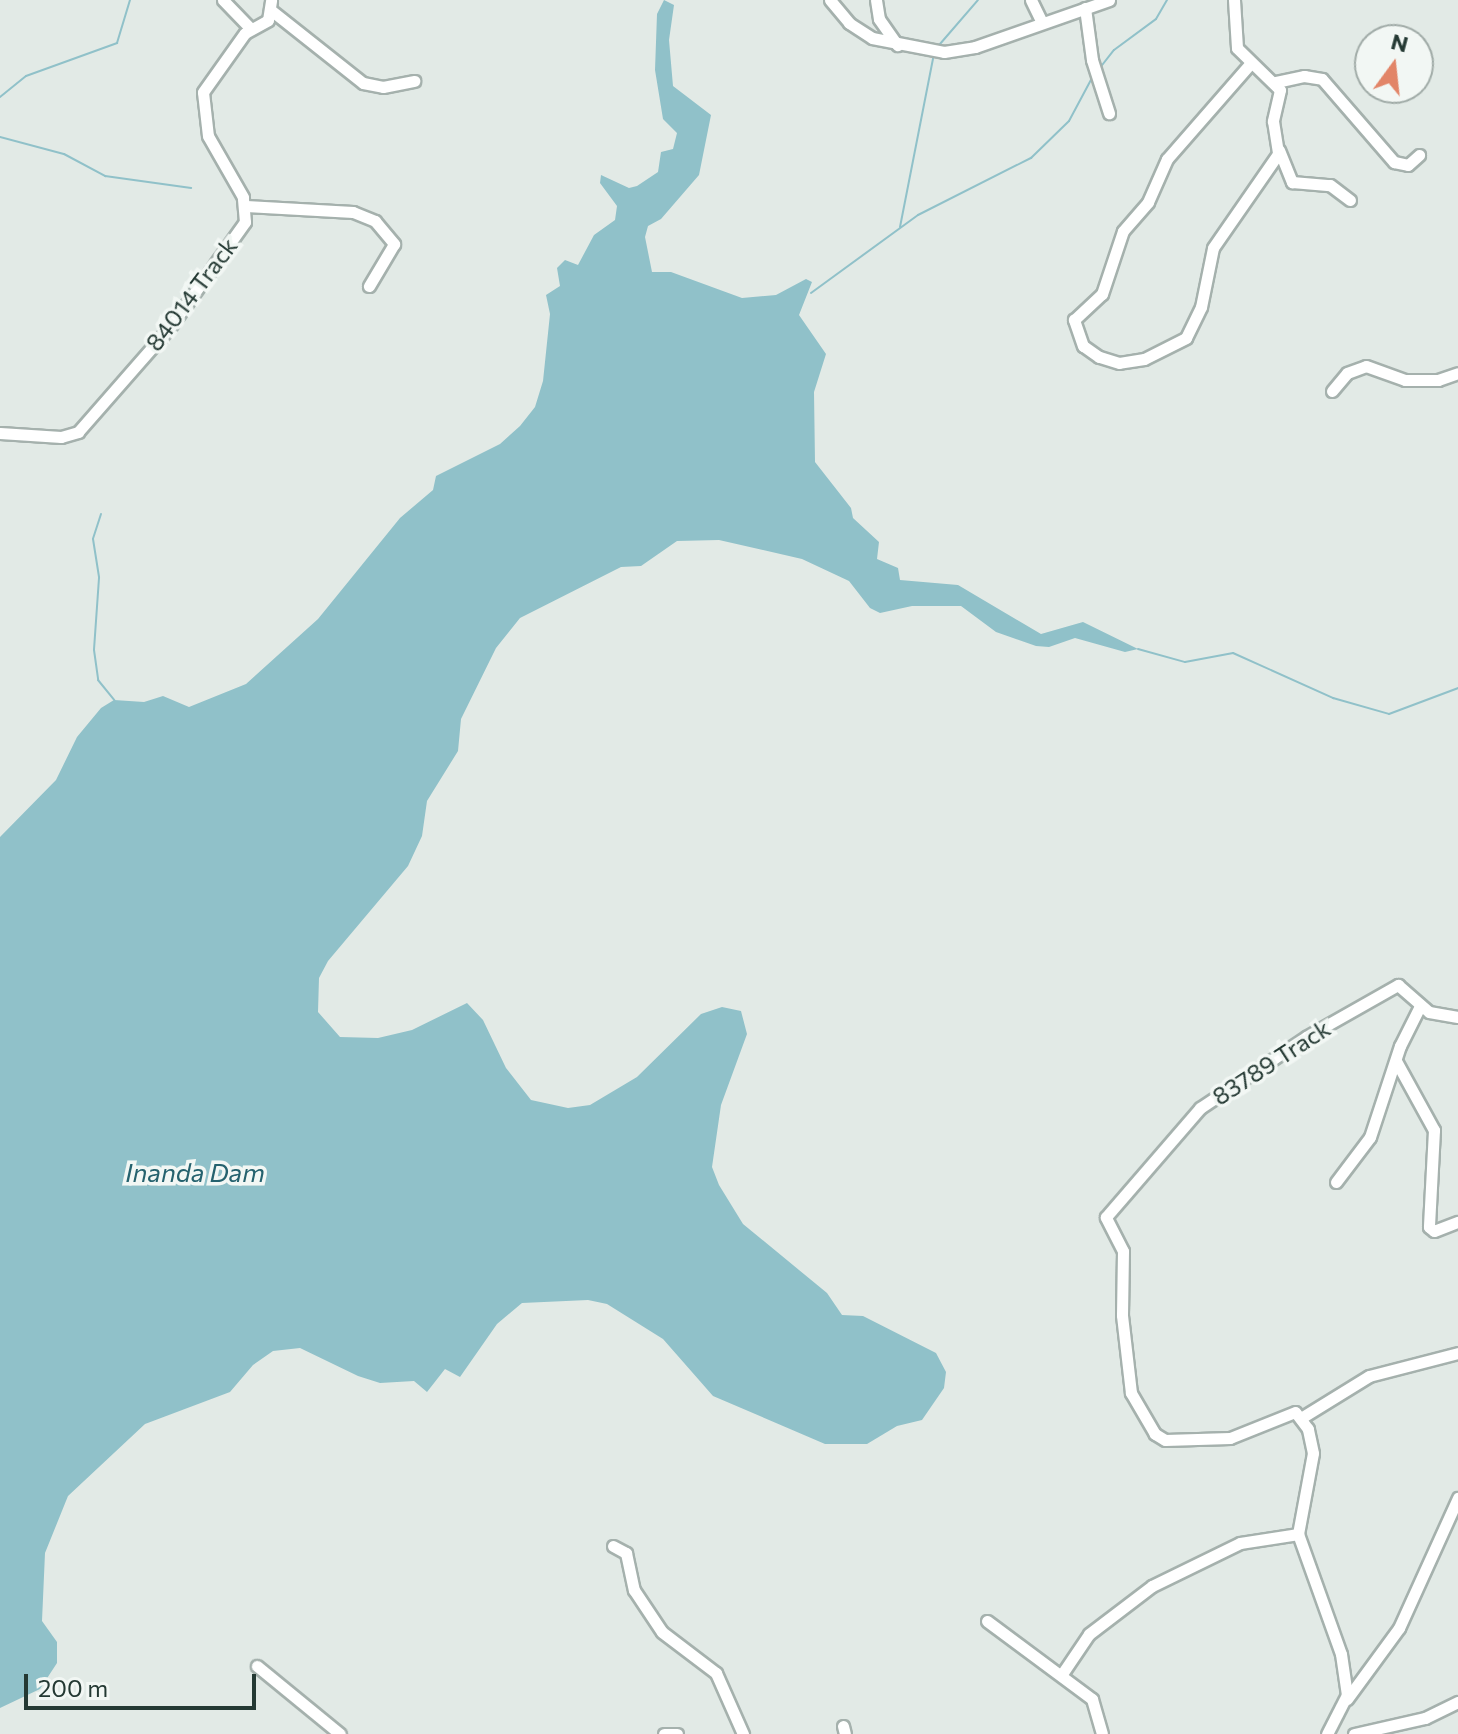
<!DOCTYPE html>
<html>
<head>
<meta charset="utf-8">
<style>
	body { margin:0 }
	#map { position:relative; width:1458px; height:1734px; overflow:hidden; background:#e2eae6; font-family:Commissioner,sans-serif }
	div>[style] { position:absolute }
	.water>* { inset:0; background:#90c1c9 }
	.stream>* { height:2px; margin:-1px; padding:0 1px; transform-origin:1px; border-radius:1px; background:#90c1c9 }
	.roads { filter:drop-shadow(2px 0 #a5b1ad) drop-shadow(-2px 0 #a5b1ad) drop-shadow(0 2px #a5b1ad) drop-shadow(0 -2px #a5b1ad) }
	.minor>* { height:11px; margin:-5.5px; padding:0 5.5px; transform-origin:5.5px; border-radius:5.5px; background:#fff }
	span { translate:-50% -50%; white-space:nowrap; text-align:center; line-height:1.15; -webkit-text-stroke:7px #f2f7f4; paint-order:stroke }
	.street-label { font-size:24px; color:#243933 }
	.water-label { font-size:26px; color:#25626e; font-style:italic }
	.north { position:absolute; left:1354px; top:24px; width:80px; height:80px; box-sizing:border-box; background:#f2f7f4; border:2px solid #a0aba7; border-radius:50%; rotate:15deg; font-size:22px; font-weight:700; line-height:32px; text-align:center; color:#243933 }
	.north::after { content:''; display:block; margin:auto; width:28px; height:36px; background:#e28568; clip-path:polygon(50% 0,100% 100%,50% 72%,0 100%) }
	.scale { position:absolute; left:24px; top:1674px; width:232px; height:36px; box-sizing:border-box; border:4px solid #243933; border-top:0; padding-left:10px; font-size:24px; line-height:28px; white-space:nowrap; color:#243933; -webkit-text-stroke:6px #f2f7f4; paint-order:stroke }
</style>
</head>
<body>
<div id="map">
	<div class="water">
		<i style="clip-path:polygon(664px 0,674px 5px,669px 40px,673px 86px,711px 115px,699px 175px,661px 219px,648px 226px,645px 237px,652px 272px,671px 272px,742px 298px,776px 295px,806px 279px,812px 282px,799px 315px,826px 354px,814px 392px,815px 462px,851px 508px,853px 518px,879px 542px,877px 559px,898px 568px,900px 580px,958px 585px,1041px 634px,1083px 622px,1138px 649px,1125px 652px,1075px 638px,1049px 647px,1036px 646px,996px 632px,961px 606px,912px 606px,880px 613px,870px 608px,849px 581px,802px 559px,719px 540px,677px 541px,641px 566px,621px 567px,520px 618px,496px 648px,461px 719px,458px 751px,427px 801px,422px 836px,408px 866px,328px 961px,319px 978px,318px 1012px,340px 1037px,378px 1038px,412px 1030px,467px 1003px,483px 1020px,506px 1068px,531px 1100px,568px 1108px,590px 1105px,637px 1077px,701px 1014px,722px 1007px,741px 1011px,747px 1034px,721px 1105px,712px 1167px,719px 1185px,743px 1224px,827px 1293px,842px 1315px,863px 1316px,936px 1353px,946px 1372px,944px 1388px,922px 1420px,897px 1426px,867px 1444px,825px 1444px,713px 1396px,663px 1339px,607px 1304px,588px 1300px,522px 1303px,497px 1324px,460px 1377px,445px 1369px,427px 1392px,414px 1381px,380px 1383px,358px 1376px,300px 1348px,273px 1351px,253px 1365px,230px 1392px,145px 1424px,68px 1496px,45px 1553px,42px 1621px,57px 1642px,57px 1663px,40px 1689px,0 1708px,0 837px,56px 780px,77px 737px,101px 708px,114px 700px,144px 702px,163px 696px,189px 707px,246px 684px,318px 619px,400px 518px,433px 490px,436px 476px,500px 444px,520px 426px,535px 407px,543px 381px,550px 314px,546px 295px,560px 286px,557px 268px,565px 260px,578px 265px,594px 235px,615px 220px,617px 206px,600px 183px,601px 175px,629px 188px,637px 186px,658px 172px,661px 152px,673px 149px,677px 133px,663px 119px,655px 70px,657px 14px)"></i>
	</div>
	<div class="stream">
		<i style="left:940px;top:44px;width:58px;rotate:-49.2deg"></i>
		<i style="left:1099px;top:69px;width:24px;rotate:-52deg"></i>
		<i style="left:1114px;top:50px;width:52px;rotate:-36.4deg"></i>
		<i style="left:1156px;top:19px;width:22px;rotate:-60deg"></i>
		<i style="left:0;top:97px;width:33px;rotate:-39deg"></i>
		<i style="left:26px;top:76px;width:97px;rotate:-19.9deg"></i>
		<i style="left:117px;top:43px;width:45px;rotate:-73.2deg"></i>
		<i style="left:0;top:137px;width:66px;rotate:14.9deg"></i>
		<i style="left:64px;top:154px;width:47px;rotate:28.2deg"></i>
		<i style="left:105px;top:176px;width:87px;rotate:7.9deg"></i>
		<i style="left:900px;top:227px;width:177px;rotate:-78.9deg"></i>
		<i style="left:811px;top:293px;width:132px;rotate:-36.1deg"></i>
		<i style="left:918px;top:215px;width:127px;rotate:-26.8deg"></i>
		<i style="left:1031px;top:158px;width:53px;rotate:-44.2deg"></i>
		<i style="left:1069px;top:121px;width:49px;rotate:-61.9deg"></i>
		<i style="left:101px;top:514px;width:26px;rotate:108deg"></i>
		<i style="left:93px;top:539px;width:39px;rotate:81deg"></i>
		<i style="left:99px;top:578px;width:72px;rotate:94deg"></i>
		<i style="left:94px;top:650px;width:30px;rotate:82deg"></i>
		<i style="left:98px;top:680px;width:26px;rotate:51deg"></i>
		<i style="left:1138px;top:649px;width:49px;rotate:15.5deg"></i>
		<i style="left:1185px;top:662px;width:49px;rotate:-10.6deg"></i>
		<i style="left:1233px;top:653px;width:110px;rotate:24.2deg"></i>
		<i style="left:1333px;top:698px;width:58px;rotate:15.9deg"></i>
		<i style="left:1389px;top:714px;width:74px;rotate:-20.6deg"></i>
	</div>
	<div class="roads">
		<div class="minor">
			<i style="left:223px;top:0;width:40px;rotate:46deg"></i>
			<i style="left:830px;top:0;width:30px;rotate:50deg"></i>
			<i style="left:849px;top:23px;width:27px;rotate:33deg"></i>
			<i style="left:872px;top:38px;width:73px;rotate:11deg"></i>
			<i style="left:944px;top:52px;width:31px;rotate:-9deg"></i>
			<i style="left:975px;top:47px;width:142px;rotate:-19.3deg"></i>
			<i style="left:876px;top:0;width:19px;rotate:81deg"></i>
			<i style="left:879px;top:19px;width:32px;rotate:55deg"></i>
			<i style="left:1031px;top:0;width:25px;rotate:64deg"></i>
			<i style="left:1234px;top:0;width:48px;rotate:86.4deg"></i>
			<i style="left:1237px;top:48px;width:60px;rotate:44.3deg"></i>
			<i style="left:1280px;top:90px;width:32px;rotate:103deg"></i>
			<i style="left:1273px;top:121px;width:33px;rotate:81deg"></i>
			<i style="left:1278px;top:154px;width:114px;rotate:124.7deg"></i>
			<i style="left:1213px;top:248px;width:60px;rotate:101.5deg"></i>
			<i style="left:1201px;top:307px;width:34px;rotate:116deg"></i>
			<i style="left:1186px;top:338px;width:47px;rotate:153.4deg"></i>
			<i style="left:1144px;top:359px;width:25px;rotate:171deg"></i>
			<i style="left:1119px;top:363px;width:21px;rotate:-163deg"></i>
			<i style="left:1099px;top:357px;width:19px;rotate:-145deg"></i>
			<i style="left:1083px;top:346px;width:28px;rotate:-109deg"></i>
			<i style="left:1074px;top:320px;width:38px;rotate:-43deg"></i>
			<i style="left:1102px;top:294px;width:66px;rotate:-71.6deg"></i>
			<i style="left:1123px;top:231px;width:38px;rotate:-49deg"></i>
			<i style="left:1148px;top:202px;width:47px;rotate:-66.2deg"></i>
			<i style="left:1167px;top:159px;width:126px;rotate:-48.9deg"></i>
			<i style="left:1085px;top:8px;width:52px;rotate:82.3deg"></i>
			<i style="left:1092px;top:60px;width:56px;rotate:72.2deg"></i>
			<i style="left:272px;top:11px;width:116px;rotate:38.4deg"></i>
			<i style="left:363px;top:83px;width:20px;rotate:11deg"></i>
			<i style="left:383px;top:87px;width:32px;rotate:-11deg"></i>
			<i style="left:1276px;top:82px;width:29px;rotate:-12deg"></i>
			<i style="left:1304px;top:76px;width:18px;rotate:9deg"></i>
			<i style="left:1322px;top:79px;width:110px;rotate:49.1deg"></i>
			<i style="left:1394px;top:162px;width:14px;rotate:12deg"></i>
			<i style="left:1408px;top:165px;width:15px;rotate:-42deg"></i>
			<i style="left:1279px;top:150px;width:35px;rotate:68deg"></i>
			<i style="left:1292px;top:182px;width:38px;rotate:5deg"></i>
			<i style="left:1330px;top:185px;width:25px;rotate:37deg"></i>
			<i style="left:246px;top:206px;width:107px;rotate:3.2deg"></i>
			<i style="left:353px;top:212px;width:24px;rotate:22deg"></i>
			<i style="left:375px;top:221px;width:30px;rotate:50deg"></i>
			<i style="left:394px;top:244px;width:49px;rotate:120.8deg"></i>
			<i style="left:1332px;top:391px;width:23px;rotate:-50deg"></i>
			<i style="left:1347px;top:373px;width:20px;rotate:-20deg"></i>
			<i style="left:1366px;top:366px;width:41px;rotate:19.7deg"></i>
			<i style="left:1405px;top:380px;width:33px"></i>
			<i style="left:1438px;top:380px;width:21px;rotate:-19deg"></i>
			<i style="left:0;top:433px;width:61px;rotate:3.8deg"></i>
			<i style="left:61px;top:437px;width:18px;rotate:-16deg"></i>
			<i style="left:78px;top:432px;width:140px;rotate:-48.8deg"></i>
			<i style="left:170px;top:327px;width:129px;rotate:-54.5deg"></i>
			<i style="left:245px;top:222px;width:25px;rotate:-95deg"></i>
			<i style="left:243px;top:197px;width:70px;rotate:-119.8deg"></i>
			<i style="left:208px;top:136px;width:44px;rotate:-96.5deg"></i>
			<i style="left:203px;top:92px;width:72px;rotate:-54.6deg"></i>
			<i style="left:245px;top:33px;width:26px;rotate:-29deg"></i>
			<i style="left:268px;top:20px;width:20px;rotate:-81deg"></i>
			<i style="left:1396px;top:1061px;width:79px;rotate:61.2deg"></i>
			<i style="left:1434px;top:1130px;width:97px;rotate:93deg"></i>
			<i style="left:1429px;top:1227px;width:6px;rotate:39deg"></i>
			<i style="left:1434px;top:1231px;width:26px;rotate:-21deg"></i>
			<i style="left:1336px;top:1182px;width:56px;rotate:-52.9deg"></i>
			<i style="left:1370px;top:1137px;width:96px;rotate:-71.8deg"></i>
			<i style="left:1400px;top:1046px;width:45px;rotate:-63.4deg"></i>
			<i style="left:1301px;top:1418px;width:80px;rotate:-31.7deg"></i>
			<i style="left:1369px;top:1376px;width:92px;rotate:-14.5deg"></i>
			<i style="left:613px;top:1546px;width:15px;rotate:28deg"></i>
			<i style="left:626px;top:1553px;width:38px;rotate:78deg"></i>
			<i style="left:634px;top:1590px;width:50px;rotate:56.3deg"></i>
			<i style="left:662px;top:1632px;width:68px;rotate:37.2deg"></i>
			<i style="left:716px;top:1673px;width:67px;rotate:66.1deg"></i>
			<i style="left:987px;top:1621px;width:131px;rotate:36.6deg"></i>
			<i style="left:1092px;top:1699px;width:36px;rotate:74deg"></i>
			<i style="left:257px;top:1666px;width:107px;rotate:39.3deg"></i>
			<i style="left:1062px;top:1674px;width:48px;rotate:-56deg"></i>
			<i style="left:1089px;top:1634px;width:79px;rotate:-37.3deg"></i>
			<i style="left:1152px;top:1586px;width:98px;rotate:-26deg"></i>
			<i style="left:1240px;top:1543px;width:59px;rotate:-8.8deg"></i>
			<i style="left:1347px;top:1699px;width:88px;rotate:-53.8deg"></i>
			<i style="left:1399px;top:1628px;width:143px;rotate:-65.6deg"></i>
			<i style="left:843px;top:1726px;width:8px;rotate:76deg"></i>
			<i style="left:664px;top:1734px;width:13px"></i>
			<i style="left:1327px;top:1734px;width:44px;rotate:-62.9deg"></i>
			<i style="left:1347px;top:1695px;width:41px;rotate:-98.3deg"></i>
			<i style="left:1341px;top:1654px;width:127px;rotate:-109.7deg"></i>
			<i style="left:1298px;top:1534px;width:82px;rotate:-79.5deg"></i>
			<i style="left:1313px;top:1453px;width:25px;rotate:-102deg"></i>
			<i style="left:1308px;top:1429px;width:21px;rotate:-127deg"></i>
			<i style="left:1295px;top:1412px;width:70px;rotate:158.2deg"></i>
			<i style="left:1230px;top:1438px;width:65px;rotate:178.2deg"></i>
			<i style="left:1165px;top:1440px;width:12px;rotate:-149deg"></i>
			<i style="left:1155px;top:1434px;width:48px;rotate:-120.3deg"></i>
			<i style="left:1131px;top:1393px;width:79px;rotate:-96.6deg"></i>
			<i style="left:1122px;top:1315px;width:64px;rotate:-89.1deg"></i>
			<i style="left:1123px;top:1251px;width:38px;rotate:-117deg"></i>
			<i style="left:1106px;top:1217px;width:144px;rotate:-49.2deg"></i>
			<i style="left:1200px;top:1108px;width:128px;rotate:-33.8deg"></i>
			<i style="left:1306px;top:1037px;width:106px;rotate:-29.5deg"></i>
			<i style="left:1398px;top:985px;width:41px;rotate:41.1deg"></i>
			<i style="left:1429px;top:1012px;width:29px;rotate:10deg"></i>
			<i style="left:1354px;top:1734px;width:73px;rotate:-12.7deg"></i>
			<i style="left:1425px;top:1718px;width:37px;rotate:-26deg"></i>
		</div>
	</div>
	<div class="street-label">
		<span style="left:191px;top:294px;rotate:-53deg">84014 Track</span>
		<span style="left:1271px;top:1062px;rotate:-33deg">83789 Track</span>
	</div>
	<div class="water-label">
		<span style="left:195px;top:1172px">Inanda Dam</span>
	</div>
	<div class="north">N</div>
	<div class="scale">200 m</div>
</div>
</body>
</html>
